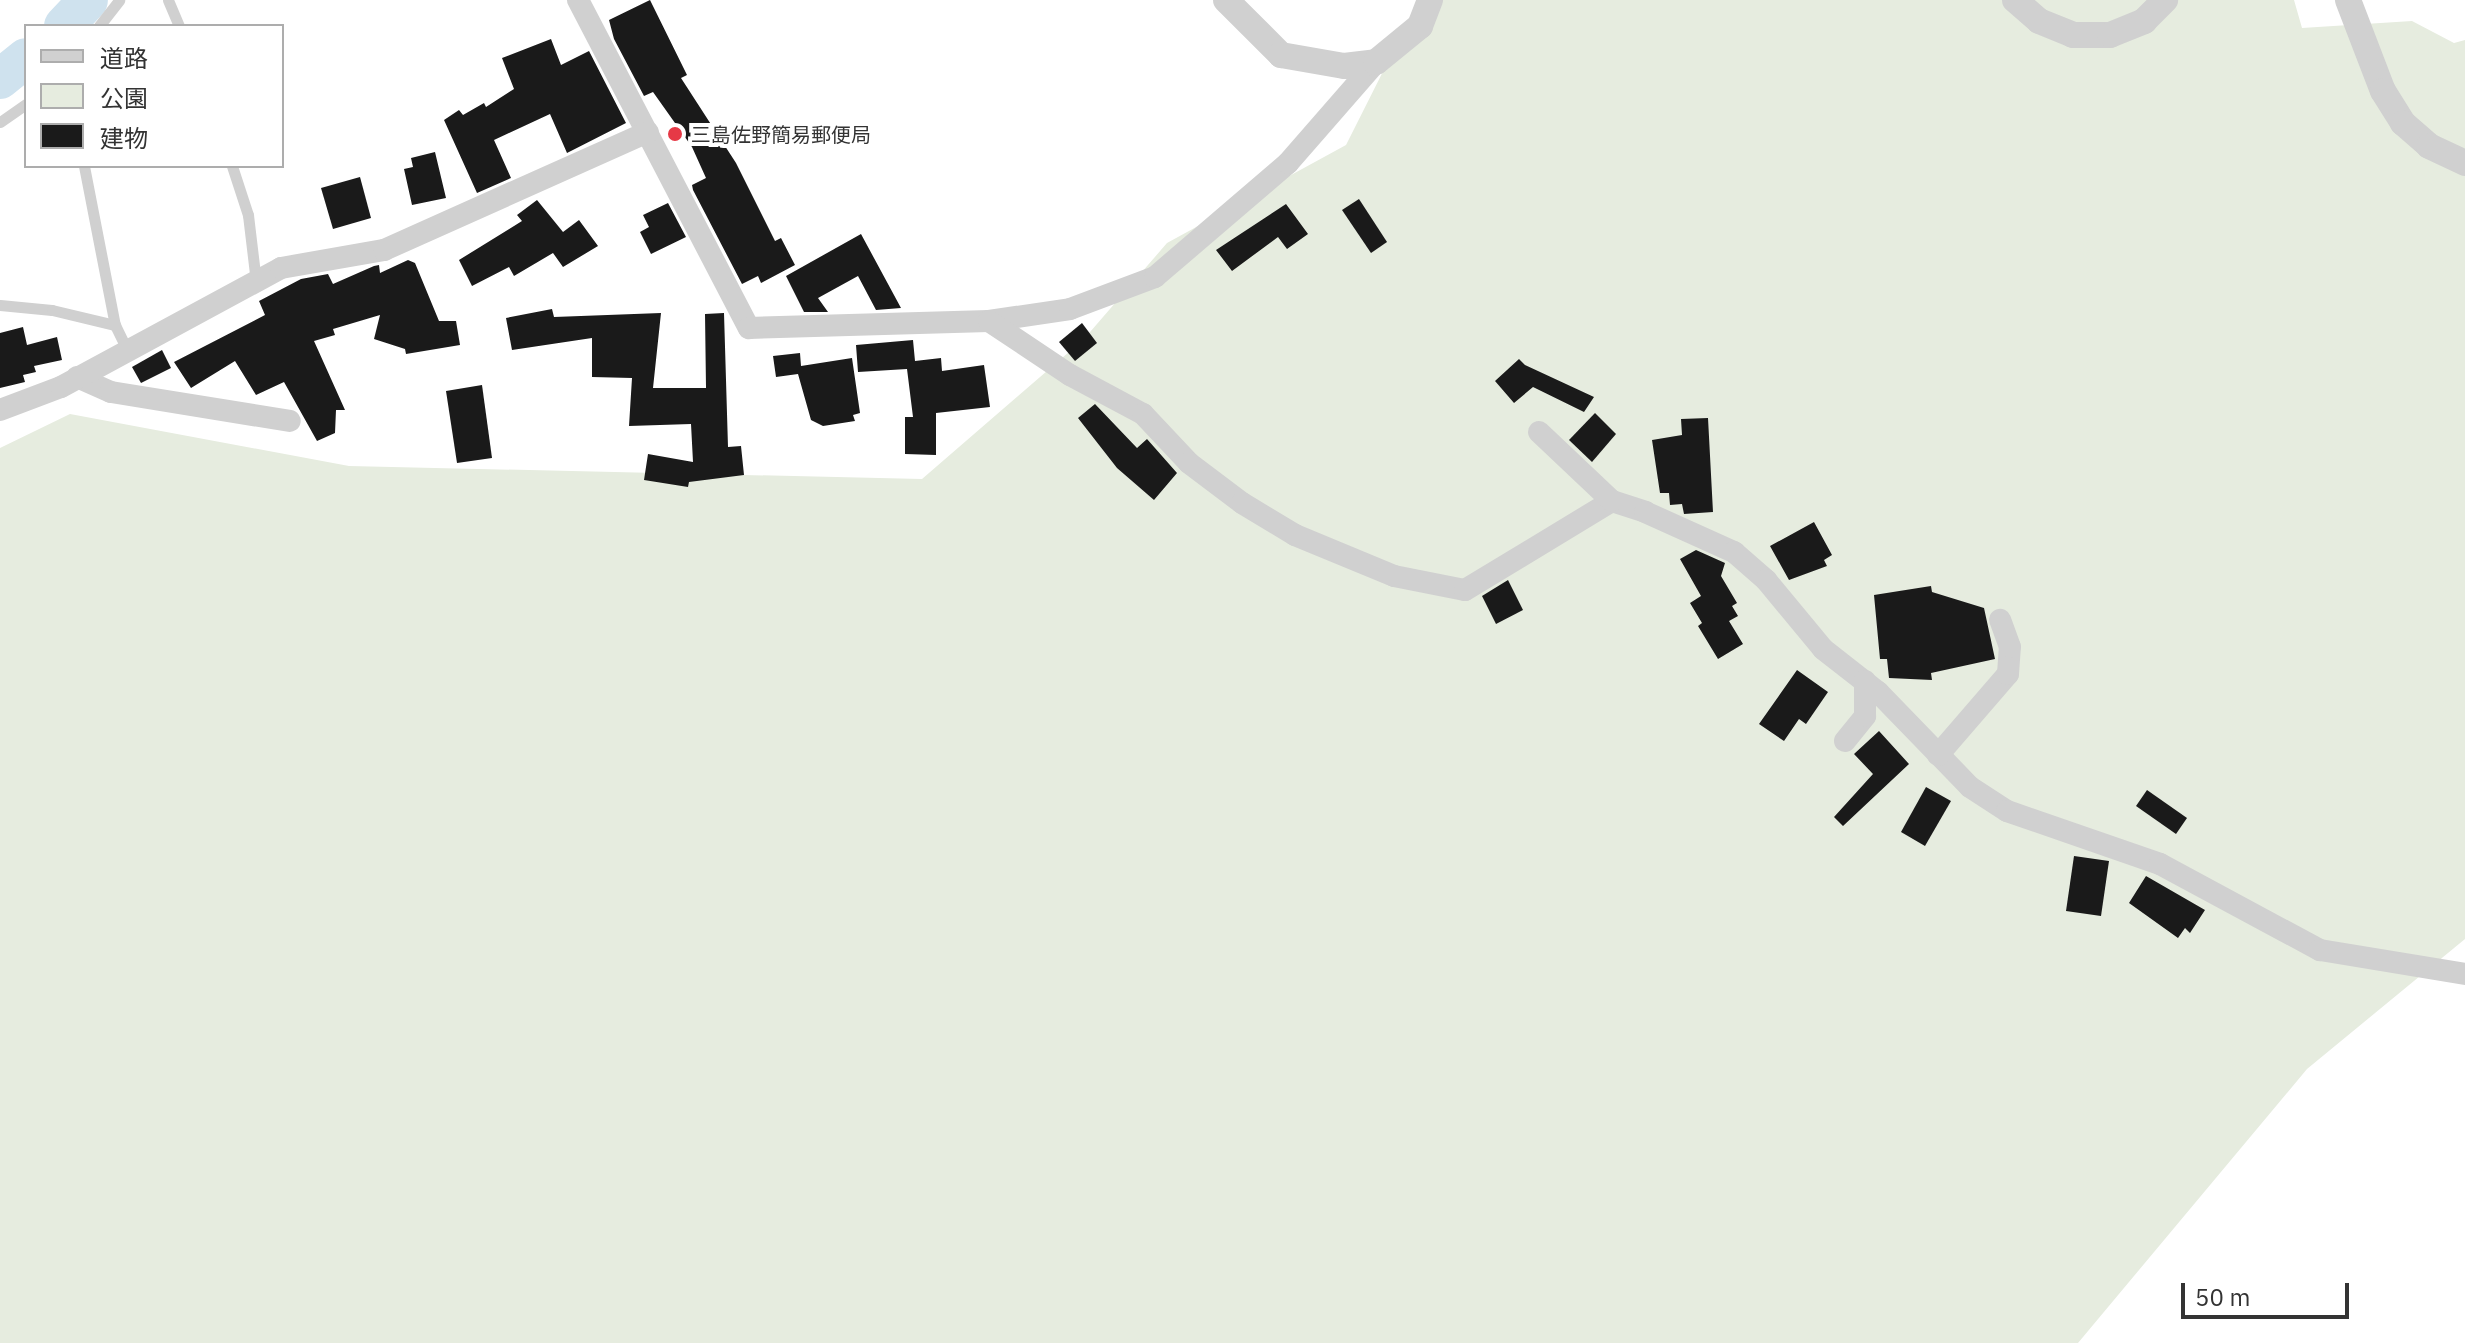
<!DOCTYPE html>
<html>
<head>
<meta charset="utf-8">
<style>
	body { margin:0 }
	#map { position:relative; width:2465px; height:1343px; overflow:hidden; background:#fff; font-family:"IBM Plex Sans","Noto Sans JP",sans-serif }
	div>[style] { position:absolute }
	.green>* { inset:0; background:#e6ecdf }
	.river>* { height:40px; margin:-20px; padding:0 20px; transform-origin:20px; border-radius:20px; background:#cfe2ee }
	.building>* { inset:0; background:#1a1a1a }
	.service>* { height:11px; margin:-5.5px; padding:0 5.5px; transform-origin:5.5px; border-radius:5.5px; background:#d0d0d0 }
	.minor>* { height:22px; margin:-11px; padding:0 11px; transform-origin:11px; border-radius:11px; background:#d0d0d0 }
	.tertiary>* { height:26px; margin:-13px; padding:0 13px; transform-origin:13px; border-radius:13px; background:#d0d0d0 }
	.dots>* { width:22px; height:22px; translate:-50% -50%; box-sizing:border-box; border:4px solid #fff; border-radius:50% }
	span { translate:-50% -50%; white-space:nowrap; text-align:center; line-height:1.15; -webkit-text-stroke:8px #fff; paint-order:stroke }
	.poi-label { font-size:20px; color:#333 }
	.left { translate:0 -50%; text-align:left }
	.legend { position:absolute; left:24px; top:24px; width:260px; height:144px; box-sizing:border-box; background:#fff; border:2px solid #adadad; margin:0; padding:10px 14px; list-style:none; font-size:24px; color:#333 }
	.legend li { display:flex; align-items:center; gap:16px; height:40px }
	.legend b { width:40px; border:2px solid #adadad }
	.scale { position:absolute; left:2181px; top:1283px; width:168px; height:36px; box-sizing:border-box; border:4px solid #333; border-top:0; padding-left:10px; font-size:24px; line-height:28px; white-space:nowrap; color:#333; -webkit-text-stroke:6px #fff; paint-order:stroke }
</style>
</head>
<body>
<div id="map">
	<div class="green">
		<i style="clip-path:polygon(1419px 0,2294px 0,2302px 28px,2412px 21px,2454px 43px,2465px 40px,2465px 939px,2307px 1069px,2078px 1343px,0 1343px,0 448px,70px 414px,349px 466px,922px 479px,1084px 339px,1167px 243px,1346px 145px)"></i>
	</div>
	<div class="river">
		<i style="left:64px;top:26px;width:35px;rotate:-47deg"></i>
		<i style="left:0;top:79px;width:33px;rotate:-39deg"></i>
	</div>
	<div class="building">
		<i style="clip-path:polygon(650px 0,687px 75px,681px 78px,736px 163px,775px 241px,781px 238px,795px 265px,761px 283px,758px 276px,742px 284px,693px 190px,692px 185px,706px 178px,692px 147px,653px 92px,644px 96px,614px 39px,609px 20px)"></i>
		<i style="clip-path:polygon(551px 39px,561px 65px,589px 51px,626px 123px,567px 153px,550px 114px,494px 140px,511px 178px,477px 193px,444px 120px,459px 110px,463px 115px,484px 103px,486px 107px,514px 89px,502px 58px)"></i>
		<i style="clip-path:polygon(435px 152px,446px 198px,412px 205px,404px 169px,413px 167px,411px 158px)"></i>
		<i style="clip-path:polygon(360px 177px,371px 218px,333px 229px,321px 188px)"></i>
		<i style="clip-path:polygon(1359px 199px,1387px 242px,1371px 253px,1342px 210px)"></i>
		<i style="clip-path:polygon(537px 200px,563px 232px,579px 220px,598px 246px,563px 267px,553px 253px,514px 276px,509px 267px,472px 286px,459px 260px,522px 221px,517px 215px)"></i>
		<i style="clip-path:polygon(668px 203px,686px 237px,651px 254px,640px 232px,649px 227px,643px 215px)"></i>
		<i style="clip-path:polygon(1286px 204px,1308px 234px,1287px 249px,1278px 237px,1232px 271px,1216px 250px)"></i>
		<i style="clip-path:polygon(861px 234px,901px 308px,876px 310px,858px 276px,818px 298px,828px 312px,804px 312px,786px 276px)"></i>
		<i style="clip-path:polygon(408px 260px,415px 263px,439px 321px,456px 321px,460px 345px,406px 354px,405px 349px,374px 339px,380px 315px,333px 329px,335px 335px,314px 341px,345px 410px,336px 410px,335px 433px,317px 441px,284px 382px,256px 395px,235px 361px,191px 388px,174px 362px,265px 315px,259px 301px,301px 279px,328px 274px,333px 284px,374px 266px,379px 265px,380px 273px)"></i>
		<i style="clip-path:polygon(552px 309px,554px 317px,661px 313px,653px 388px,706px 388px,705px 314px,724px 313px,728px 447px,741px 446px,744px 475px,689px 482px,688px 487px,644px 480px,648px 454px,693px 462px,691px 424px,629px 426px,632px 378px,592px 377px,592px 338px,512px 350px,506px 318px)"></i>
		<i style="clip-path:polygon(1082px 323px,1097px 343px,1075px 361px,1059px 342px)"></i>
		<i style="clip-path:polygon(23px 327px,27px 345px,57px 337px,62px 360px,34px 366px,36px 372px,23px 375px,25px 382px,0 388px,0 333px)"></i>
		<i style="clip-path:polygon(913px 340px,915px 361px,941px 358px,942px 371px,984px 365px,990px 407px,936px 413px,936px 455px,905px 454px,905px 417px,913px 417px,907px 369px,858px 372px,856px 345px)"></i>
		<i style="clip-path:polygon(162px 350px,171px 368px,141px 383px,132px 367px)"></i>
		<i style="clip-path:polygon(800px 353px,801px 366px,852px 358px,860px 413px,853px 415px,855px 421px,823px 426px,811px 420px,798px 374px,776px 377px,773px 356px)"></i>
		<i style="clip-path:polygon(1519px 359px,1525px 365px,1594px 397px,1584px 412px,1533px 387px,1514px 403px,1495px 381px)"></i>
		<i style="clip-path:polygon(482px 385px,492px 458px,457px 463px,446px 391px)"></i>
		<i style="clip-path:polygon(1095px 404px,1137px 448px,1147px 439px,1177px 473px,1154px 500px,1117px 468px,1078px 418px)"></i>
		<i style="clip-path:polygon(1595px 413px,1616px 434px,1592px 462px,1569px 440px)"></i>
		<i style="clip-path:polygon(1708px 418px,1713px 512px,1684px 514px,1682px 504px,1670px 505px,1669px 493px,1660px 493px,1652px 440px,1682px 435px,1681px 419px)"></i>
		<i style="clip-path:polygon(1814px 522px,1832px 555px,1824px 560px,1827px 566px,1789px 580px,1770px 546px)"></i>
		<i style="clip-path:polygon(1696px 550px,1725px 563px,1721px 576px,1737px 603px,1732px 606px,1738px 616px,1729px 621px,1743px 644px,1718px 659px,1698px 626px,1702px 623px,1690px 603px,1701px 596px,1680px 559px)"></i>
		<i style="clip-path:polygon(1508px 580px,1523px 610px,1496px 624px,1482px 596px)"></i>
		<i style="clip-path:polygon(1931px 586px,1932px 592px,1984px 608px,1995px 659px,1931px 673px,1932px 680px,1889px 678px,1887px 659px,1880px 659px,1874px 595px)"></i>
		<i style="clip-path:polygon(1797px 670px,1828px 692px,1806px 724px,1799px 719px,1784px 741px,1759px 724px)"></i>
		<i style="clip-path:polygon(1879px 731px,1909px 764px,1843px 826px,1834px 817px,1873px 774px,1854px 754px)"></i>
		<i style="clip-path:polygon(1926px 787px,1951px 801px,1925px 846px,1901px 832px)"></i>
		<i style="clip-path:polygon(2147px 790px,2187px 818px,2176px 834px,2136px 806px)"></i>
		<i style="clip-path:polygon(2074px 856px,2109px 861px,2101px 916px,2066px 911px)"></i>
		<i style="clip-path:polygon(2146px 876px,2205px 910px,2190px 933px,2185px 928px,2178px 938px,2129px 903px)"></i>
	</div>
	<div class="service">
		<i style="left:168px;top:0;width:28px;rotate:67deg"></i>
		<i style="left:99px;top:26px;width:33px;rotate:-52deg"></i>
		<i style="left:0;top:122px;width:32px;rotate:-35deg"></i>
		<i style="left:84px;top:166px;width:162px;rotate:79deg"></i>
		<i style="left:232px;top:166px;width:52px;rotate:71.9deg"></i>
		<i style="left:248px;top:215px;width:67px;rotate:83.2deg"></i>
		<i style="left:0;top:305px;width:52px;rotate:5.5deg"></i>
		<i style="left:52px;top:310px;width:65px;rotate:13.4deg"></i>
		<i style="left:115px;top:325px;width:28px;rotate:64deg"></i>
	</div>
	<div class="minor">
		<i style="left:578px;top:0;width:370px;rotate:62.5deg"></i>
		<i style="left:749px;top:328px;width:240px;rotate:-1.7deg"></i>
		<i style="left:989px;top:321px;width:82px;rotate:-8.4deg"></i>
		<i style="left:1070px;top:309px;width:91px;rotate:-20.6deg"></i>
		<i style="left:1155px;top:277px;width:175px;rotate:-40.6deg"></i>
		<i style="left:1288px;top:163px;width:134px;rotate:-48.9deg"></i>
		<i style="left:989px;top:321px;width:97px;rotate:33.7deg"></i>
		<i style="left:1070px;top:375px;width:83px;rotate:28.1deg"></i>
		<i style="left:1143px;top:414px;width:67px;rotate:46.8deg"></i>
		<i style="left:1189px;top:463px;width:66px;rotate:37deg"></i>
		<i style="left:1242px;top:503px;width:62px;rotate:31.1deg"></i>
		<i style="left:1295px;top:535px;width:107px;rotate:22.5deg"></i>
		<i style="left:1394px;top:576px;width:72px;rotate:11.2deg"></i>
		<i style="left:1465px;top:590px;width:172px;rotate:-31.2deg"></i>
		<i style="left:1612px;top:501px;width:35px;rotate:18deg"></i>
		<i style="left:1645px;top:512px;width:98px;rotate:24.2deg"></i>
		<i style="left:1734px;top:552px;width:43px;rotate:41.2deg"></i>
		<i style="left:1766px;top:580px;width:89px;rotate:50.4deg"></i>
		<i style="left:1823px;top:649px;width:70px;rotate:38deg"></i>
		<i style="left:1878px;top:692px;width:132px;rotate:45.9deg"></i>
		<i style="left:1970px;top:787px;width:44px;rotate:33deg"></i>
		<i style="left:2007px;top:811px;width:162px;rotate:19.1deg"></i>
		<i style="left:2160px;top:864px;width:182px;rotate:28.3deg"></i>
		<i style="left:2320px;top:950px;width:147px;rotate:9.4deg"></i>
		<i style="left:77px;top:377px;width:37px;rotate:24deg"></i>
		<i style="left:111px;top:392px;width:181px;rotate:9.2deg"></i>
		<i style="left:0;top:410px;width:65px;rotate:-20.7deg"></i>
		<i style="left:61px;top:387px;width:250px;rotate:-28.4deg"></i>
		<i style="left:281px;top:268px;width:105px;rotate:-9.9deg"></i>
		<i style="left:384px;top:250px;width:289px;rotate:-24.1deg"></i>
		<i style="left:1539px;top:432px;width:100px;rotate:43.4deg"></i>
		<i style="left:1845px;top:741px;width:32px;rotate:-51deg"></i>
		<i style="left:1865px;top:716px;width:35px;rotate:-90deg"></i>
		<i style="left:1938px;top:755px;width:107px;rotate:-49.2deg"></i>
		<i style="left:2008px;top:674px;width:27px;rotate:-86deg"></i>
		<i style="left:2010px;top:647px;width:29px;rotate:-110deg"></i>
	</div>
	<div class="tertiary">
		<i style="left:1226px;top:0;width:78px;rotate:45deg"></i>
		<i style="left:1281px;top:55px;width:64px;rotate:9.9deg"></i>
		<i style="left:1344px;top:66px;width:32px;rotate:-7deg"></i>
		<i style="left:1376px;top:62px;width:57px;rotate:-39.3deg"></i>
		<i style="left:1420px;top:26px;width:28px;rotate:-69deg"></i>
		<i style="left:2015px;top:0;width:32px;rotate:41deg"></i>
		<i style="left:2039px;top:21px;width:37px;rotate:22deg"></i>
		<i style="left:2073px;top:35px;width:37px"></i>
		<i style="left:2110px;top:35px;width:37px;rotate:-22deg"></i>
		<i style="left:2144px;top:21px;width:30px;rotate:-45deg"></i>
		<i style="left:2348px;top:0;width:97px;rotate:69deg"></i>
		<i style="left:2383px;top:91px;width:38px;rotate:58deg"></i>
		<i style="left:2403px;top:123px;width:35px;rotate:41deg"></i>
		<i style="left:2429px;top:146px;width:40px;rotate:25deg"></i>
	</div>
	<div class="dots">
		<i style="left:675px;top:134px;background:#e63946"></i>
	</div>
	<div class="poi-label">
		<span class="left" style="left:691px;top:134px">三島佐野簡易郵便局</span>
	</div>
	<ul class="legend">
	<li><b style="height:10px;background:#d0d0d0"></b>道路</li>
	<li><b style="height:22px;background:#e6ecdf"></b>公園</li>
	<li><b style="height:22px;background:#1a1a1a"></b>建物</li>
	</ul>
	<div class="scale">50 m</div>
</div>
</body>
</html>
